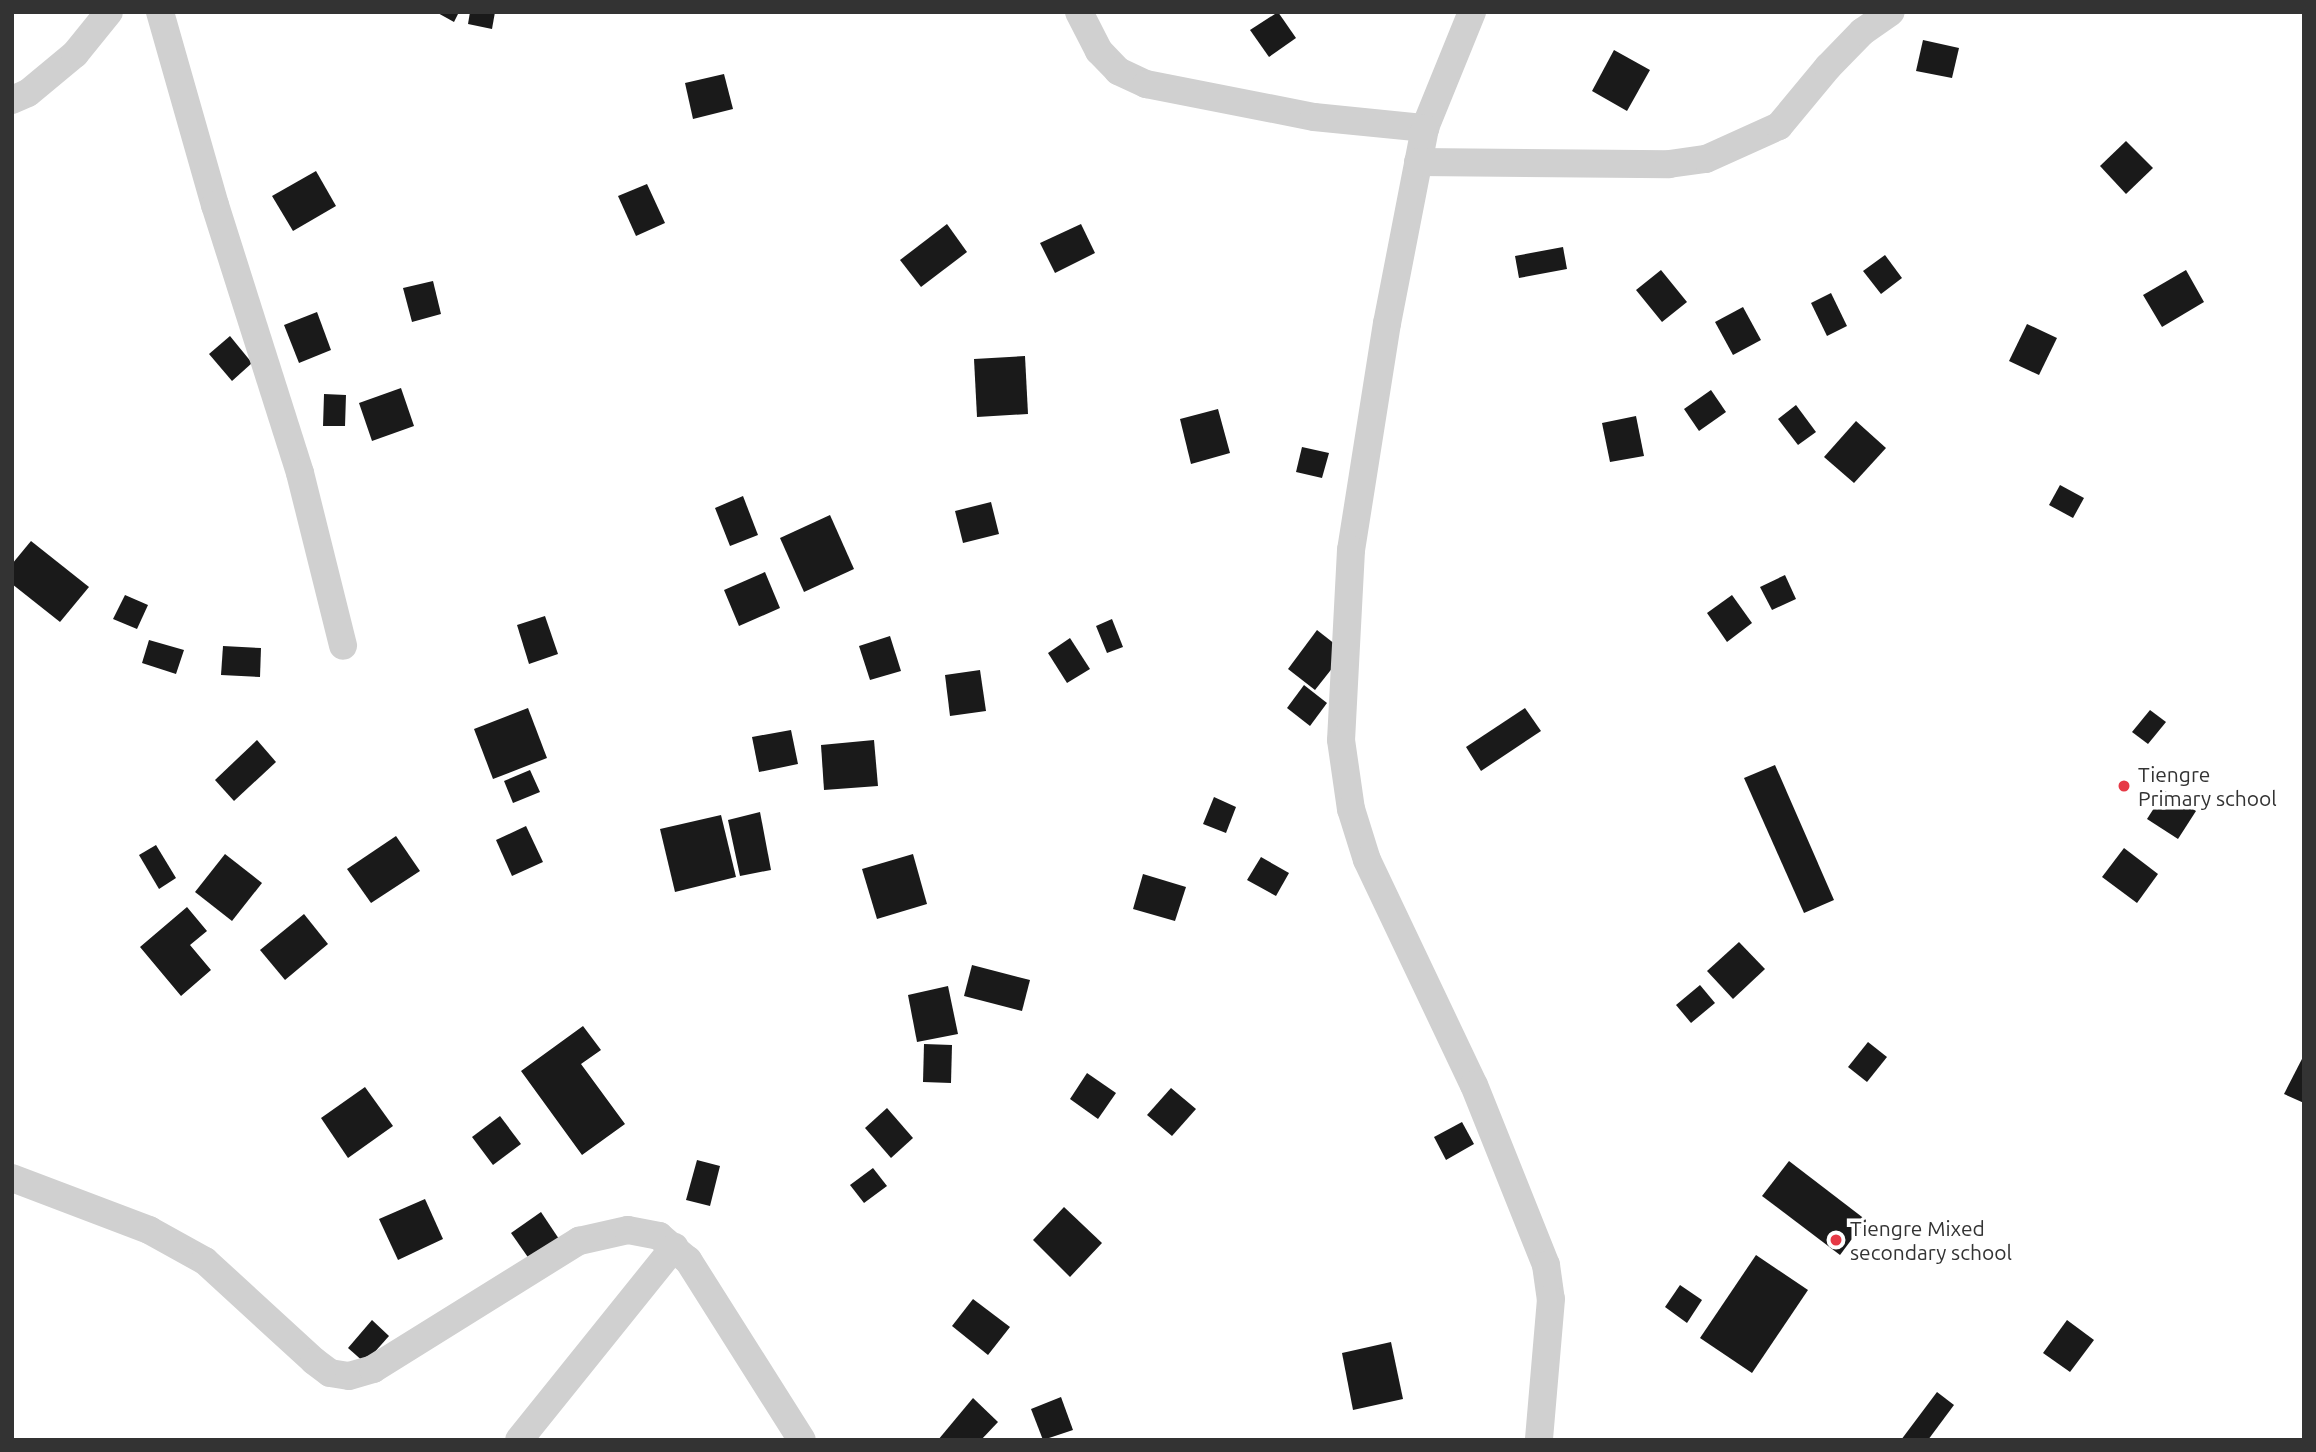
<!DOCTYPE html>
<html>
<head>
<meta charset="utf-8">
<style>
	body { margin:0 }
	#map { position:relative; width:2316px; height:1452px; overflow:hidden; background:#fff; font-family:Ubuntu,sans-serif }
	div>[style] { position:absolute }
	.building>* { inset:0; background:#1a1a1a }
	.street>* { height:28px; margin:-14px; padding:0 14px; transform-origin:14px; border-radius:14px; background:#d0d0d0 }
	.dots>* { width:19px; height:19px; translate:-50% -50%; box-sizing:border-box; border:4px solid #fff; border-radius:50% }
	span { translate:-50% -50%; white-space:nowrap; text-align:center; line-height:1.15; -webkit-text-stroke:7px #fff; paint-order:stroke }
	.poi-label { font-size:21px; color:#333 }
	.left { translate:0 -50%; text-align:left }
	.frame { position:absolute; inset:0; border:14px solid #333; pointer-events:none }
</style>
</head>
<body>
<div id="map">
	<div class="building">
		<i style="clip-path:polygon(436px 12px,459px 12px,454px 22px)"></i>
		<i style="clip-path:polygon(470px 12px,495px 12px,492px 29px,468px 24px)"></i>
		<i style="clip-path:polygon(1278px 12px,1296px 38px,1269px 57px,1250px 30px)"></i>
		<i style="clip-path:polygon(1923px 40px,1959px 48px,1952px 78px,1916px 71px)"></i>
		<i style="clip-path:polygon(1614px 50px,1650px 70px,1627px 111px,1592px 91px)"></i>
		<i style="clip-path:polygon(724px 74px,733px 109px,693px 119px,685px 83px)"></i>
		<i style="clip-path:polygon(2126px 141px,2153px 168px,2126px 194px,2100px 166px)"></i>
		<i style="clip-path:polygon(316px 171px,336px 206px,293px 231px,272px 196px)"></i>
		<i style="clip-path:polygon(647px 184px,665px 223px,636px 236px,618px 196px)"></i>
		<i style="clip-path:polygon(947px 224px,967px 252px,921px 287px,900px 260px)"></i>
		<i style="clip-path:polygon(1081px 224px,1095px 253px,1055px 273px,1040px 243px)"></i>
		<i style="clip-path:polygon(1563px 247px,1567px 269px,1519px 278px,1515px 256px)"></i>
		<i style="clip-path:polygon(1885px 255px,1902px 278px,1881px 294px,1863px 271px)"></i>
		<i style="clip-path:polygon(1661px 270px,1687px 302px,1662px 322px,1636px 290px)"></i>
		<i style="clip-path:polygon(2186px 270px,2204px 302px,2162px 327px,2143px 295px)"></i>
		<i style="clip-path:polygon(433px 281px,441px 314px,412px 322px,403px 288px)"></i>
		<i style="clip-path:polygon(1831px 293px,1847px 326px,1827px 336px,1811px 303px)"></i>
		<i style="clip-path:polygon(1743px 307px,1761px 340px,1733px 355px,1715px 322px)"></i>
		<i style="clip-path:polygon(317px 312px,331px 350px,299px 363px,284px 325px)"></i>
		<i style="clip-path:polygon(2027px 324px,2057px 338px,2039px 375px,2009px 361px)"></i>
		<i style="clip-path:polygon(230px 336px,252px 363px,232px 381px,209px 354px)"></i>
		<i style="clip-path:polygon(1025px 356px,1028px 414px,977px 417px,974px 359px)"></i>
		<i style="clip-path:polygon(401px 388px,414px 426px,372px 441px,359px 403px)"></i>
		<i style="clip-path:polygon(1711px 390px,1726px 412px,1699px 431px,1684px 409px)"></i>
		<i style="clip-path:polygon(324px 394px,346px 395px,345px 426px,323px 426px)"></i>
		<i style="clip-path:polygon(1796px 405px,1816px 432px,1798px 445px,1778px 419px)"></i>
		<i style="clip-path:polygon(1218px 409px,1230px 453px,1191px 464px,1180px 419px)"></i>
		<i style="clip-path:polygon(1636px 416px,1644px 456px,1610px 462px,1602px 423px)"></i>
		<i style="clip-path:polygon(1856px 421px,1886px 448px,1854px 483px,1824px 457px)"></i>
		<i style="clip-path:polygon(1302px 447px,1329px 453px,1322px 478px,1296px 472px)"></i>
		<i style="clip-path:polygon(2060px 485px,2084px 498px,2073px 518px,2049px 505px)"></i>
		<i style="clip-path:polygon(743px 496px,758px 535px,730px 546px,715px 508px)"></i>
		<i style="clip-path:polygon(991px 502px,999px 534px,963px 543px,955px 511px)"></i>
		<i style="clip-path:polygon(830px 515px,854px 569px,804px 592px,780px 538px)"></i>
		<i style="clip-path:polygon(31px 541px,89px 587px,60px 622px,12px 584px,12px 564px)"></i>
		<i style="clip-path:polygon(765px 572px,780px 608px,739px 626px,724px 590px)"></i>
		<i style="clip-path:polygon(1785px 575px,1796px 599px,1772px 610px,1760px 587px)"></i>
		<i style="clip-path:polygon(125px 595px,148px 605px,137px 629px,113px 619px)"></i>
		<i style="clip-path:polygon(1732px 595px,1752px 623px,1727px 642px,1707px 613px)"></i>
		<i style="clip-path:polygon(545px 616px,558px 654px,529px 664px,517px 625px)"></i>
		<i style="clip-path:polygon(1112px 619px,1123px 647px,1107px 653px,1096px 626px)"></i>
		<i style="clip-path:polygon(1317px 630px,1345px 652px,1315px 690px,1288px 669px)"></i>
		<i style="clip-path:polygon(890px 636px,901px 671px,870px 680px,859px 646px)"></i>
		<i style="clip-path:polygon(1070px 638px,1090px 669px,1067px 683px,1048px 653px)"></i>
		<i style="clip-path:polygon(149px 640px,184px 650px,176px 674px,142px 663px)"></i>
		<i style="clip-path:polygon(223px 646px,261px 648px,260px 677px,221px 675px)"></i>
		<i style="clip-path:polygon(980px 670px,986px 711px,950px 716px,945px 675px)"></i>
		<i style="clip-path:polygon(1304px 685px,1327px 703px,1310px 726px,1287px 708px)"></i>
		<i style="clip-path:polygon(528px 708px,547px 758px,493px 779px,474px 729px)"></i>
		<i style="clip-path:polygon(1525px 708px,1541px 731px,1481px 771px,1466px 747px)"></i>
		<i style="clip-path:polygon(2150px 710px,2166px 722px,2148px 744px,2132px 732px)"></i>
		<i style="clip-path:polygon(791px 730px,798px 764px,759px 772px,752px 737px)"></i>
		<i style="clip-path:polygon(257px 740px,276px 762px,234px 801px,215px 780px)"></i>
		<i style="clip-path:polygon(874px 740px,878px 786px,824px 790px,821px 745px)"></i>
		<i style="clip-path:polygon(1775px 765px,1834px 900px,1804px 913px,1744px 778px)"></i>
		<i style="clip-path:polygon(530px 770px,540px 792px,513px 803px,504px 781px)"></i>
		<i style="clip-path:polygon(2165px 791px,2196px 811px,2178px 839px,2147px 819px)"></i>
		<i style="clip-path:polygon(1214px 797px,1236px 807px,1226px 833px,1203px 824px)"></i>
		<i style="clip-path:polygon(760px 812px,771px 870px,740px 876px,728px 820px)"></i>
		<i style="clip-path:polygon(721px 815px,736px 877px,675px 892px,660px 829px)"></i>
		<i style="clip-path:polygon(526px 826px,543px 862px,512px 876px,496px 840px)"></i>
		<i style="clip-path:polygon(396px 836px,420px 871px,371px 903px,347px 869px)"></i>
		<i style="clip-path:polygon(156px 845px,176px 878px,159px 889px,139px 855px)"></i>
		<i style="clip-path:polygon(2124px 848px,2158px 874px,2137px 903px,2102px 877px)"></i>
		<i style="clip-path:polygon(225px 854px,262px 883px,232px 921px,195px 892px)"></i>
		<i style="clip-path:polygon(913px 854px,927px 904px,877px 919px,862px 869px)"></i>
		<i style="clip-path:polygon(1261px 857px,1289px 873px,1276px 896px,1247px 880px)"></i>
		<i style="clip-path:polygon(1143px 874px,1186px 887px,1175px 921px,1133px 909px)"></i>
		<i style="clip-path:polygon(187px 907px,207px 931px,190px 945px,211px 970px,181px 996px,140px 947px)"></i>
		<i style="clip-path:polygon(304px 914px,328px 944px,285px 980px,260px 950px)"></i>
		<i style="clip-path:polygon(1739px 942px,1765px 969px,1733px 999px,1707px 971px)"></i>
		<i style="clip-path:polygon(972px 965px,1030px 980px,1022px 1011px,964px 996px)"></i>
		<i style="clip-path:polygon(1700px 985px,1715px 1003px,1691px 1023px,1676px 1005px)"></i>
		<i style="clip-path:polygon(948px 986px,958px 1034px,917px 1042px,908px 995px)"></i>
		<i style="clip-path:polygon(583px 1026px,601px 1050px,581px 1064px,625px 1124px,582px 1155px,521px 1071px)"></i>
		<i style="clip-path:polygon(1868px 1042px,1887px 1057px,1867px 1082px,1848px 1067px)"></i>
		<i style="clip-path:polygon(924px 1044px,952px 1045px,951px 1083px,923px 1082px)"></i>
		<i style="clip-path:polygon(2304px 1055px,2304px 1103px,2284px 1094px)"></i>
		<i style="clip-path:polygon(1087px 1073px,1116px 1093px,1098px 1119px,1070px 1099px)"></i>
		<i style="clip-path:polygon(365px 1087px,393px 1126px,348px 1158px,321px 1118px)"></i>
		<i style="clip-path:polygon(1171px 1088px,1196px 1109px,1172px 1136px,1147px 1115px)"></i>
		<i style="clip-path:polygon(887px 1108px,913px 1138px,891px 1158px,865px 1128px)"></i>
		<i style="clip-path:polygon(500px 1116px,521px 1144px,493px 1165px,472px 1137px)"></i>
		<i style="clip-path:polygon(1462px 1122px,1474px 1144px,1446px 1160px,1434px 1137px)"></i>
		<i style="clip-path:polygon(697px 1160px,720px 1166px,710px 1206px,686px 1200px)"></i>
		<i style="clip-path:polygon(1789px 1161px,1866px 1220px,1840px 1255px,1762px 1196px)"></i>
		<i style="clip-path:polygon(873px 1168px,887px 1186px,864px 1203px,850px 1185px)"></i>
		<i style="clip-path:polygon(425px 1199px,443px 1239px,398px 1260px,379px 1219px)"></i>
		<i style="clip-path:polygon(1064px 1207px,1102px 1243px,1070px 1277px,1033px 1240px)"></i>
		<i style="clip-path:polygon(541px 1212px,561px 1242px,532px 1263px,511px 1233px)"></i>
		<i style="clip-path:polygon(1756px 1255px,1808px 1290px,1752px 1373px,1700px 1338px)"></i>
		<i style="clip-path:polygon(1680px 1285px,1702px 1300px,1687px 1323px,1665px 1307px)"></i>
		<i style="clip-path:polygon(973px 1299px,1010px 1327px,988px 1355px,952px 1326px)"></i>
		<i style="clip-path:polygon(372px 1320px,389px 1336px,365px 1363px,348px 1348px)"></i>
		<i style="clip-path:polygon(2067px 1320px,2094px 1340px,2070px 1372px,2043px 1353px)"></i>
		<i style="clip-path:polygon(1391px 1342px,1403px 1399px,1353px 1410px,1342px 1353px)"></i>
		<i style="clip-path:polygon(1937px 1392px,1954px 1405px,1928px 1440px,1901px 1440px)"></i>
		<i style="clip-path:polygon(1061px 1397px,1073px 1430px,1043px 1440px,1031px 1409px)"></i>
		<i style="clip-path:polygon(973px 1398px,998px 1422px,981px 1440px,938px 1440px)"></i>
	</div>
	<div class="street">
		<i style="left:160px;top:12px;width:201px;rotate:74.1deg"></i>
		<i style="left:215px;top:205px;width:281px;rotate:72.4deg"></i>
		<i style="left:300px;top:473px;width:178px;rotate:76deg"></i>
		<i style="left:1079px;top:12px;width:44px;rotate:62.9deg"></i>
		<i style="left:1099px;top:51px;width:28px;rotate:46deg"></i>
		<i style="left:1118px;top:71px;width:31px;rotate:25deg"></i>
		<i style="left:1146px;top:84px;width:171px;rotate:11.1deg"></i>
		<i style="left:1314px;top:117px;width:112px;rotate:5.7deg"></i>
		<i style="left:1472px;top:12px;width:125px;rotate:112.1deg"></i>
		<i style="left:1425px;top:128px;width:199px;rotate:101deg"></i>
		<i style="left:1387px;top:323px;width:230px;rotate:99deg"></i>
		<i style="left:1351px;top:550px;width:190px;rotate:93deg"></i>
		<i style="left:1341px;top:740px;width:70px;rotate:81.8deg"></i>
		<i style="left:1351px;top:809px;width:53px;rotate:72.6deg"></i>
		<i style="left:1367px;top:860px;width:249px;rotate:64.6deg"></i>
		<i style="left:1474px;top:1085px;width:194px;rotate:68.2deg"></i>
		<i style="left:1546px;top:1265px;width:34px;rotate:82deg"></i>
		<i style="left:1551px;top:1299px;width:142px;rotate:94.9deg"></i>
		<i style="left:12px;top:100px;width:17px;rotate:-24deg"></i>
		<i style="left:28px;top:93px;width:61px;rotate:-39.7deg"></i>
		<i style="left:75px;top:54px;width:54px;rotate:-51deg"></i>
		<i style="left:1418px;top:162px;width:251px;rotate:0.5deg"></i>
		<i style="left:1669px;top:164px;width:37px;rotate:-8deg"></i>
		<i style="left:1706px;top:159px;width:80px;rotate:-24.3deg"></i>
		<i style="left:1779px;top:126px;width:77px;rotate:-50.3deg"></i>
		<i style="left:1828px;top:67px;width:49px;rotate:-45.8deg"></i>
		<i style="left:1862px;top:32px;width:35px;rotate:-35deg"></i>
		<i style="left:12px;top:1178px;width:147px;rotate:20.8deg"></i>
		<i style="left:149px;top:1230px;width:64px;rotate:29deg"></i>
		<i style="left:205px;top:1261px;width:148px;rotate:42.5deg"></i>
		<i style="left:314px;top:1361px;width:20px;rotate:37deg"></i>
		<i style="left:330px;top:1373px;width:19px;rotate:9deg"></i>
		<i style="left:349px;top:1376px;width:25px;rotate:-16deg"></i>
		<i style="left:373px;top:1369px;width:243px;rotate:-31.9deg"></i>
		<i style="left:579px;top:1241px;width:50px;rotate:-12.7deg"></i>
		<i style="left:628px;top:1230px;width:32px;rotate:11deg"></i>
		<i style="left:659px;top:1236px;width:38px;rotate:40deg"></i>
		<i style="left:688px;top:1260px;width:213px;rotate:57.7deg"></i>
		<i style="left:519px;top:1440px;width:248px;rotate:-51.2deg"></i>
	</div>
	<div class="dots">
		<i style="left:2124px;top:786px;background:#e63946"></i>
		<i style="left:1836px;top:1240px;background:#e63946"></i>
	</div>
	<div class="poi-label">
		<span class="left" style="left:2138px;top:786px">Tiengre<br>Primary school</span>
		<span class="left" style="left:1850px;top:1240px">Tiengre Mixed<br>secondary school</span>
	</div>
	<div class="frame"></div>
</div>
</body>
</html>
